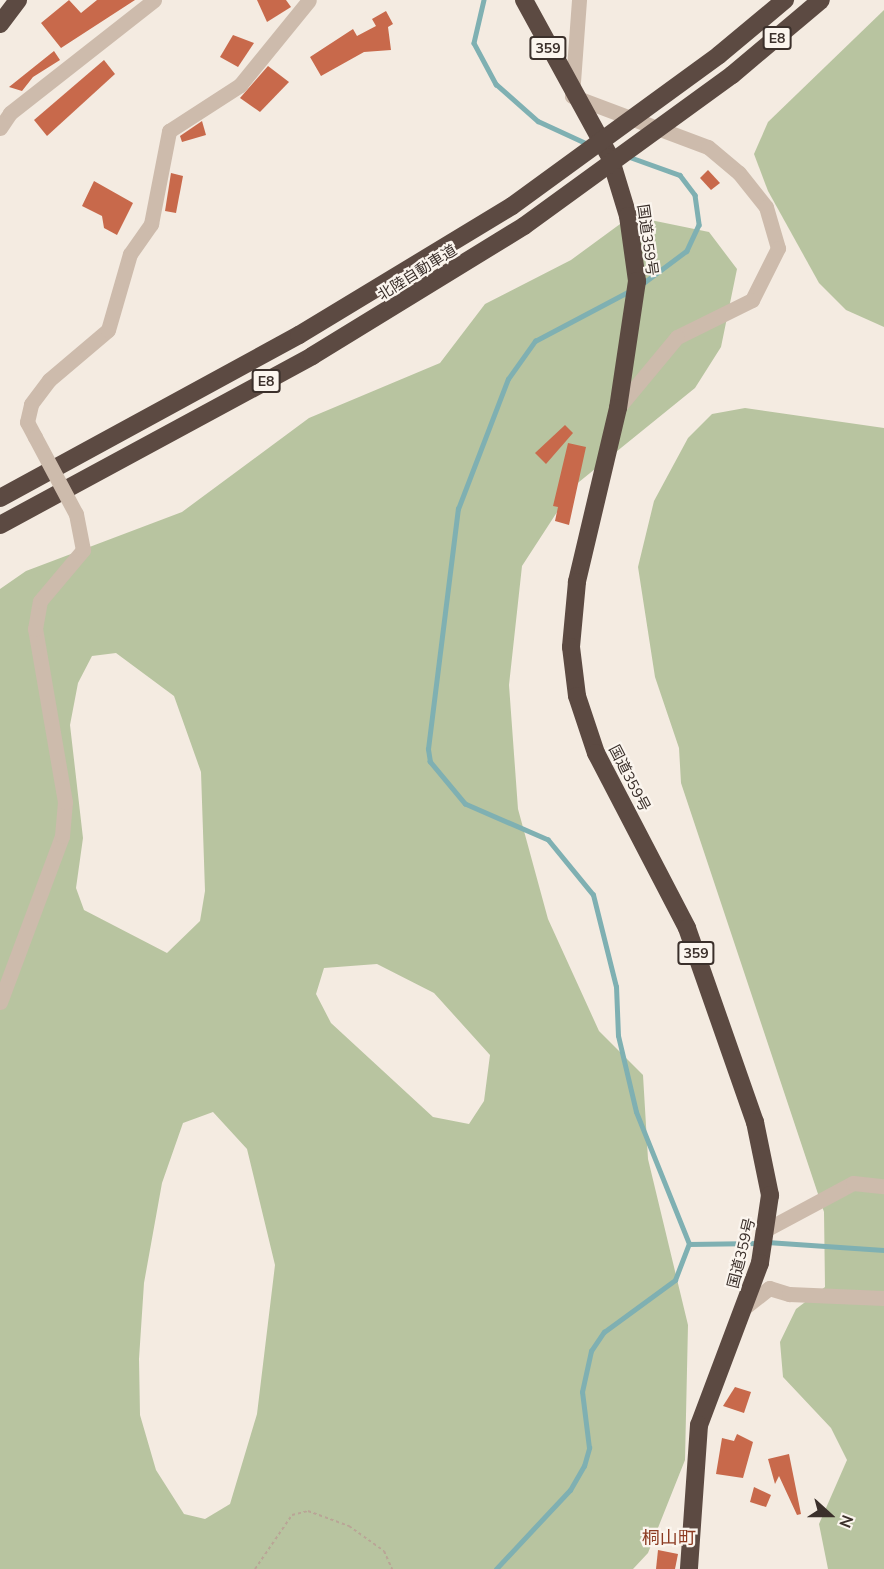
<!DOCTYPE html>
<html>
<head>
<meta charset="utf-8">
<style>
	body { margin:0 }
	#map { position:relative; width:884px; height:1569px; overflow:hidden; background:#f4ebe1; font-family:Mulish,"Noto Sans JP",sans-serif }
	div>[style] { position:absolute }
	.green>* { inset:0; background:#b8c4a0 }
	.stream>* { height:4.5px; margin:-2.25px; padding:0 2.25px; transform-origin:2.25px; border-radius:2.25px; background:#7fb0b2 }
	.building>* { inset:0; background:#c8694b }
	.path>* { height:2px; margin-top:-1px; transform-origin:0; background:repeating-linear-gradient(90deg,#b9a596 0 3px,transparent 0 6px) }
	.minor>* { height:15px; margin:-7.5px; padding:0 7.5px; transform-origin:7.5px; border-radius:7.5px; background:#cdbbac }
	.highway>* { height:18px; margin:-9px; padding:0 9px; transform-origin:9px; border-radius:9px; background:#5c4a42 }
	.minor-bridge>* { height:15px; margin:-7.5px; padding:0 7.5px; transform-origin:7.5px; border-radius:7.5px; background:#cdbbac }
	.highway-bridge>* { height:18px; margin:-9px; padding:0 9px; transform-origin:9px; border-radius:9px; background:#5c4a42 }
	span { translate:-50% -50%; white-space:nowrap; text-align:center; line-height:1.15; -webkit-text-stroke:4.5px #fbf5ee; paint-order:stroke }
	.shield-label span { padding:2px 4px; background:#fbf5ee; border:2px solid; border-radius:4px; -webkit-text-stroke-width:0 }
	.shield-label { font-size:14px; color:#3b302b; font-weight:700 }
	.street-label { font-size:15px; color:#3b302b }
	.quarter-label { font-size:18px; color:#8c3b22 }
	.north { position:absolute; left:800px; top:1485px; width:60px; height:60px; -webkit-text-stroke:4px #fbf5ee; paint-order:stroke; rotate:111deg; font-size:16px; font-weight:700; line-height:24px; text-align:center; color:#3b302b }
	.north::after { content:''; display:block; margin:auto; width:21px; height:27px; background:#3b302b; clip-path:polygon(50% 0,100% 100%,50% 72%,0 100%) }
</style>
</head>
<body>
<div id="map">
	<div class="green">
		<i style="clip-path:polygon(884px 10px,884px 327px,846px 310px,819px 283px,768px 191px,754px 154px,768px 122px)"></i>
		<i style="clip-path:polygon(evenodd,631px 216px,709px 232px,737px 269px,721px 347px,695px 388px,574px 486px,522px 566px,509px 685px,518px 809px,548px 919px,599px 1031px,643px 1075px,648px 1159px,688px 1325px,685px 1460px,648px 1553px,633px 1569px,0 1569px,0 589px,26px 571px,182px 512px,309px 418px,440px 363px,485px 304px,571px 260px,631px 216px,116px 653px,174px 696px,201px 772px,205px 891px,200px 921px,167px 953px,84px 910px,76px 888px,83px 838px,70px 725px,78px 683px,92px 656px,116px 653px,631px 216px,377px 964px,434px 993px,490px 1055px,484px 1101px,469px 1124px,433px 1117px,331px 1023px,316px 994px,324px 968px,377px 964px,631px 216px,213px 1112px,247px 1149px,275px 1265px,257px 1414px,230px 1504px,205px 1519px,184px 1514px,156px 1470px,140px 1415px,139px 1359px,144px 1283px,162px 1183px,183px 1123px,213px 1112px)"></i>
		<i style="clip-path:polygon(745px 408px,884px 428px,884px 1569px,828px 1569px,819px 1524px,847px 1460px,831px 1428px,783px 1377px,780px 1342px,796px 1309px,825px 1287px,824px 1212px,681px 783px,679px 748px,655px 677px,638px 567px,654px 501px,688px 438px,712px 414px)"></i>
	</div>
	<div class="stream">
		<i style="left:484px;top:0;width:44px;rotate:103.1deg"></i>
		<i style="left:474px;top:43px;width:47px;rotate:61.8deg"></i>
		<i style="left:496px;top:84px;width:56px;rotate:41.4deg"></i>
		<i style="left:538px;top:121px;width:55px;rotate:24.7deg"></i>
		<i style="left:627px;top:156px;width:56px;rotate:19.7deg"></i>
		<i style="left:680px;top:175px;width:25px;rotate:53deg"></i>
		<i style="left:695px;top:195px;width:30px;rotate:82deg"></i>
		<i style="left:699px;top:225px;width:29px;rotate:115deg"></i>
		<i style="left:687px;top:251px;width:55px;rotate:143.1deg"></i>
		<i style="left:767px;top:1242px;width:117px;rotate:3.9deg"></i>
		<i style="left:689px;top:1244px;width:69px;rotate:-0.8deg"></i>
		<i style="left:496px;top:1569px;width:108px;rotate:-46.9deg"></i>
		<i style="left:570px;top:1490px;width:28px;rotate:-60deg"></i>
		<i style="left:584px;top:1466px;width:19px;rotate:-74deg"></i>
		<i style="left:589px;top:1448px;width:56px;rotate:-97.1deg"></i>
		<i style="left:582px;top:1392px;width:42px;rotate:-77.6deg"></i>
		<i style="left:591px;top:1351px;width:23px;rotate:-56deg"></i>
		<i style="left:604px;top:1332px;width:88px;rotate:-36.2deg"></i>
		<i style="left:675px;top:1280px;width:39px;rotate:-69deg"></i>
		<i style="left:689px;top:1244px;width:142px;rotate:-111.9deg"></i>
		<i style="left:636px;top:1112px;width:78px;rotate:-103.3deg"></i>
		<i style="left:618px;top:1036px;width:49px;rotate:-92.3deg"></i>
		<i style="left:616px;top:987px;width:95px;rotate:-104deg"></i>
		<i style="left:593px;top:895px;width:71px;rotate:-129.3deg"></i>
		<i style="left:548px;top:840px;width:90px;rotate:-156.6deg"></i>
		<i style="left:465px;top:804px;width:55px;rotate:-129.8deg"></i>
		<i style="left:430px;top:762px;width:13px;rotate:-99deg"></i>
		<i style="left:428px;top:749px;width:242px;rotate:-82.9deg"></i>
		<i style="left:458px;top:509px;width:139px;rotate:-69deg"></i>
		<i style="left:508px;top:379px;width:47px;rotate:-54.6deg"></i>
		<i style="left:535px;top:341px;width:107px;rotate:-27.8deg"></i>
	</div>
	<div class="building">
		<i style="clip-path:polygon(69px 0,81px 13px,97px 0,135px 0,61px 48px,41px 23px)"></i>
		<i style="clip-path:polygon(257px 0,286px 0,291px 7px,267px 22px)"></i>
		<i style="clip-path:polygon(386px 11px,393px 24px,388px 27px,391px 50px,364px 52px,321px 76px,310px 57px,353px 29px,357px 36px,376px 26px,372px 19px)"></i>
		<i style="clip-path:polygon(233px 35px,254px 43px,238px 67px,220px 57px)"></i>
		<i style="clip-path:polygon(54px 51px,60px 60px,33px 77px,22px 91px,9px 87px)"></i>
		<i style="clip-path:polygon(104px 60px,115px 74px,47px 136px,34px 120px)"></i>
		<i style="clip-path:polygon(268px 66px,289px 82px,260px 112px,240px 98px)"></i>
		<i style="clip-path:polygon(202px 121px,206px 135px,182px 142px,180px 136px)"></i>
		<i style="clip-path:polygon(708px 170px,720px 183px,711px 190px,700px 178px)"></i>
		<i style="clip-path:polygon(171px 173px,183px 176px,176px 213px,165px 211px)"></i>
		<i style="clip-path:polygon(94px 181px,133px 203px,117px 235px,104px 228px,102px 216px,82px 206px)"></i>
		<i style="clip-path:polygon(565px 425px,573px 433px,546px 464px,535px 453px)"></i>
		<i style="clip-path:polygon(568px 443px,586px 447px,569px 525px,555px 521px,558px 507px,553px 506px)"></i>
		<i style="clip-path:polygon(735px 1387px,751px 1392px,744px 1413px,723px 1406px)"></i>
		<i style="clip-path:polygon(737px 1434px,753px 1442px,743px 1478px,716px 1474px,722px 1438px,734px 1441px)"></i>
		<i style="clip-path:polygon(789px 1454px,801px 1514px,797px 1515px,779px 1476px,775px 1484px,768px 1459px)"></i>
		<i style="clip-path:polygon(754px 1487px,771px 1495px,766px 1507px,750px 1502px)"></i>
		<i style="clip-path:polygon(658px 1550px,678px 1554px,675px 1569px,656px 1569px)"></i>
	</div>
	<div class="path">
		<i style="left:255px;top:1569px;width:65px;rotate:-55.6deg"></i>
		<i style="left:292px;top:1515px;width:16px;rotate:-14deg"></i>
		<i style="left:308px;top:1511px;width:44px;rotate:20.1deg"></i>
		<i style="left:349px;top:1526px;width:43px;rotate:35.5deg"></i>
		<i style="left:384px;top:1551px;width:20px;rotate:66deg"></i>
	</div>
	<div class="minor">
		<i style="left:579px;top:0;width:96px;rotate:94.2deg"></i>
		<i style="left:572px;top:96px;width:145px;rotate:20.6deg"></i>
		<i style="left:708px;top:147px;width:40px;rotate:40deg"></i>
		<i style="left:739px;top:173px;width:43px;rotate:51.5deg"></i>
		<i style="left:766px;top:207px;width:43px;rotate:73.7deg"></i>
		<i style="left:778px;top:248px;width:58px;rotate:116.6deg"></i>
		<i style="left:752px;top:300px;width:84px;rotate:153.7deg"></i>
		<i style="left:677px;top:337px;width:92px;rotate:129.7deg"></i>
		<i style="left:0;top:128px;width:18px;rotate:-56deg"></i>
		<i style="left:10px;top:113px;width:183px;rotate:-38.1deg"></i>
		<i style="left:35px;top:437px;width:17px;rotate:-118deg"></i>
		<i style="left:27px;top:422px;width:18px;rotate:-77deg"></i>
		<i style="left:31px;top:404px;width:30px;rotate:-53deg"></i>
		<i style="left:49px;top:380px;width:77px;rotate:-40.3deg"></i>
		<i style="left:108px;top:330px;width:79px;rotate:-73.9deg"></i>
		<i style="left:130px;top:254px;width:37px;rotate:-55deg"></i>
		<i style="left:151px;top:224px;width:95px;rotate:-79deg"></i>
		<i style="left:169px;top:131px;width:85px;rotate:-32.9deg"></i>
		<i style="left:240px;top:85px;width:109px;rotate:-50.9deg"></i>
		<i style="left:0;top:1002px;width:177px;rotate:-69.5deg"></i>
		<i style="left:62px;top:836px;width:34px;rotate:-85deg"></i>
		<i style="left:65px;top:802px;width:176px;rotate:-99.8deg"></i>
		<i style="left:35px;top:629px;width:28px;rotate:-80deg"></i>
		<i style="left:40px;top:601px;width:67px;rotate:-49.9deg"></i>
		<i style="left:83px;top:550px;width:37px;rotate:-101deg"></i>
		<i style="left:769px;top:1228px;width:95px;rotate:-28.2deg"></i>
		<i style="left:853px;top:1183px;width:31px;rotate:6deg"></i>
		<i style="left:745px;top:1307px;width:31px;rotate:-38deg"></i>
		<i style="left:769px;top:1288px;width:21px;rotate:17deg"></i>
		<i style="left:789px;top:1294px;width:95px;rotate:2.4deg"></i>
	</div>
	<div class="highway">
		<i style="left:524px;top:0;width:179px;rotate:61.3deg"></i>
		<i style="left:610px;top:157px;width:62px;rotate:73deg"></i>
		<i style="left:628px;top:216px;width:66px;rotate:82.1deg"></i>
		<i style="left:637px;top:281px;width:128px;rotate:98.5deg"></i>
		<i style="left:618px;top:408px;width:179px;rotate:103.3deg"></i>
		<i style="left:577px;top:582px;width:65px;rotate:95.3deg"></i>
		<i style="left:571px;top:647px;width:49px;rotate:83deg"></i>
		<i style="left:577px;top:696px;width:60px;rotate:71.6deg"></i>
		<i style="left:596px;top:753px;width:197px;rotate:62.5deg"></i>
		<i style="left:687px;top:928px;width:206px;rotate:70.7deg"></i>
		<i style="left:755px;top:1122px;width:75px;rotate:78.4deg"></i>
		<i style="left:770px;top:1195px;width:69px;rotate:98.4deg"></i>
		<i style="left:760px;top:1263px;width:173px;rotate:110.6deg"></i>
		<i style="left:699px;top:1425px;width:144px;rotate:94deg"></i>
		<i style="left:0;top:24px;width:30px;rotate:-53deg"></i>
		<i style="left:719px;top:55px;width:86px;rotate:-39.8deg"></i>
		<i style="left:732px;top:75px;width:116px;rotate:-40.1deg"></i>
		<i style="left:0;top:498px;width:341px;rotate:-28.6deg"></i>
		<i style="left:299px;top:335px;width:249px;rotate:-31.2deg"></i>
		<i style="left:0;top:525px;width:355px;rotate:-28.4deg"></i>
		<i style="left:312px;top:356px;width:249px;rotate:-31.5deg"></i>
	</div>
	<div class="minor-bridge">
		<i style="left:35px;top:437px;width:87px;rotate:62deg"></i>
	</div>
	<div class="highway-bridge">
		<i style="left:512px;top:206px;width:256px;rotate:-36.1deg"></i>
		<i style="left:524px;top:226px;width:257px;rotate:-36deg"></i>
	</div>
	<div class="shield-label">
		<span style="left:777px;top:38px">E8</span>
		<span style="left:548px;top:48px">359</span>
		<span style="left:266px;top:381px">E8</span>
		<span style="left:696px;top:953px">359</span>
	</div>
	<div class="street-label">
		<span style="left:648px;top:240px;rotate:82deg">国道359号</span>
		<span style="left:417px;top:272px;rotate:-32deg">北陸自動車道</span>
		<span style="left:630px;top:778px;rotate:63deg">国道359号</span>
		<span style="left:741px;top:1253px;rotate:-76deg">国道359号</span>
	</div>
	<div class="quarter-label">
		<span style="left:669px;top:1538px">桐山町</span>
	</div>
	<div class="north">N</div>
</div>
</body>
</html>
